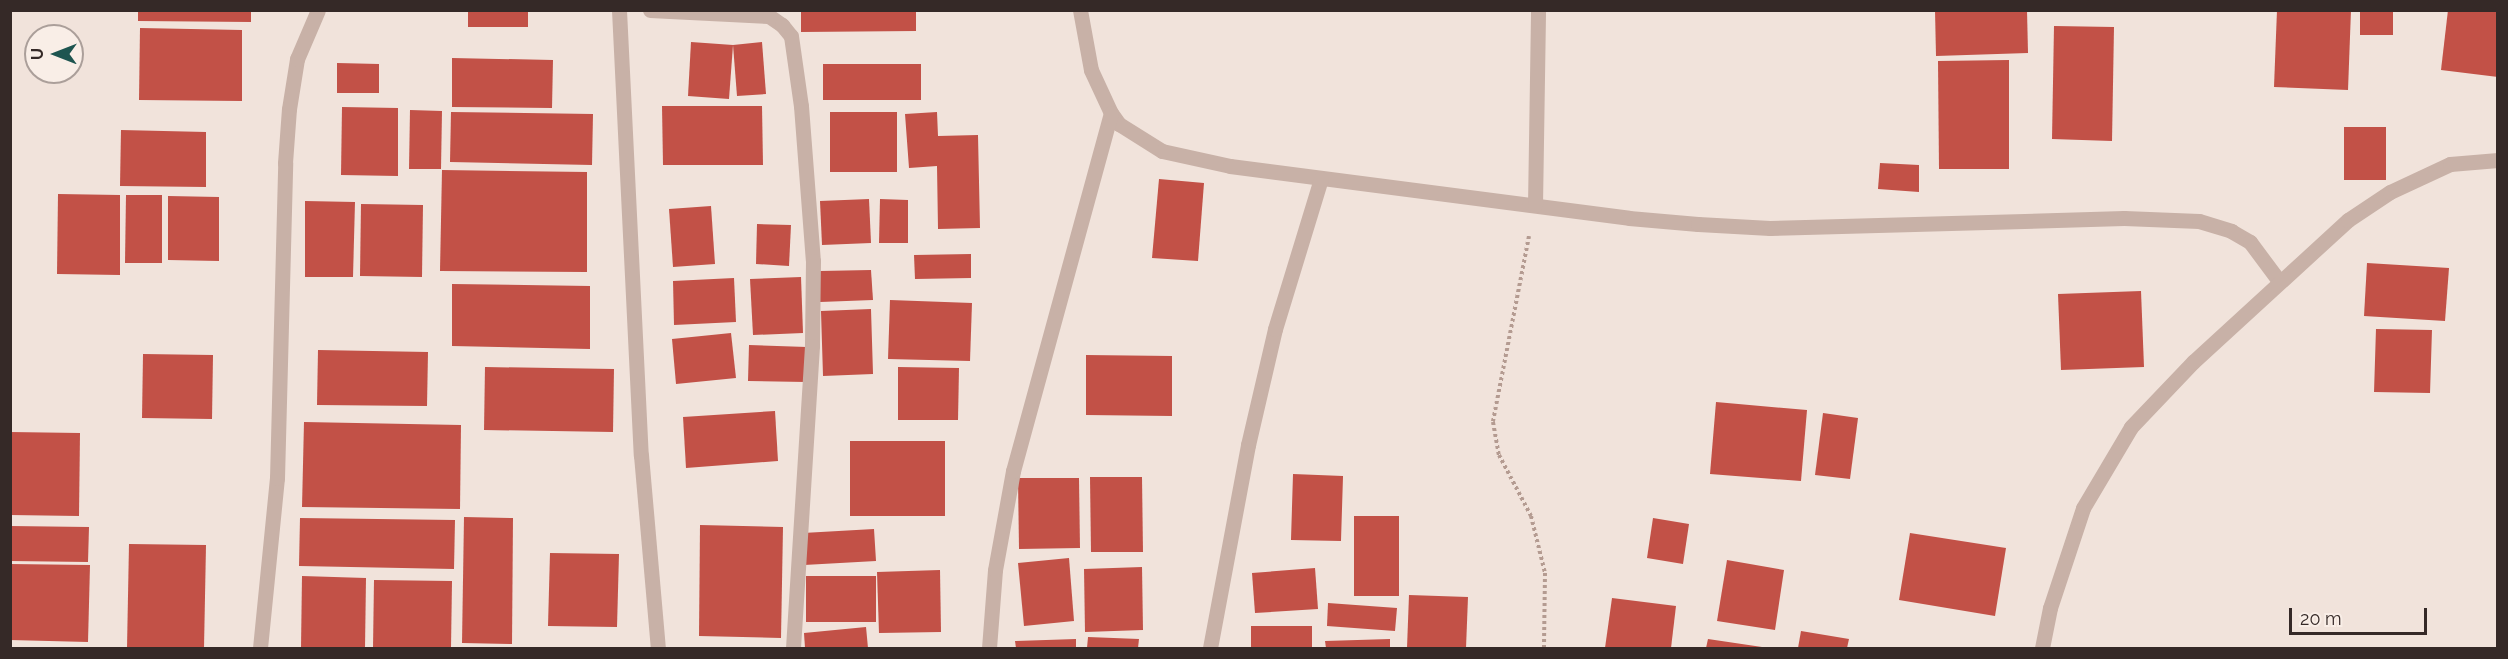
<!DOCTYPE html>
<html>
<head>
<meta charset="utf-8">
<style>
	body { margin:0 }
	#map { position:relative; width:2508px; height:659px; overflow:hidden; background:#f1e3db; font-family:Raleway,sans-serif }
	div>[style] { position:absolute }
	.building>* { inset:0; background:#c25147 }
	.path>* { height:4px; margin-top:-2px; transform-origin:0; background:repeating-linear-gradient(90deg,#b49b91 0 3px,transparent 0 6px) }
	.street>* { height:15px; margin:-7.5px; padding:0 7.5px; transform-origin:7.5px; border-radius:7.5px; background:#c8b1a7 }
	span { translate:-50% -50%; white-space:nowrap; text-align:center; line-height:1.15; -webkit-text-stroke:4.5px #f9eee7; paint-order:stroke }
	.frame { position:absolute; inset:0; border:12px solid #352927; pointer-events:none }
	.north { position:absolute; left:24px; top:24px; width:60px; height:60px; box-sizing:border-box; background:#f9eee7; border:2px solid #ab9f9a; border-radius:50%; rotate:270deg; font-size:16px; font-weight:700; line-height:24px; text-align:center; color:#352927 }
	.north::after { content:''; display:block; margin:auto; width:21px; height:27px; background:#1e5550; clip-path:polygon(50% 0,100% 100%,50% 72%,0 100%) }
	.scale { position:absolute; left:2289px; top:608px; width:138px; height:27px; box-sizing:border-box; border:3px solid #352927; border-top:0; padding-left:8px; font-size:18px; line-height:21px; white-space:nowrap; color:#352927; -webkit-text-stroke:4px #f9eee7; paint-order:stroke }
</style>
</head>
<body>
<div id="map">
	<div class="building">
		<i style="clip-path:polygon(138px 10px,251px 10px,251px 22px,138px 21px)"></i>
		<i style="clip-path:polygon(468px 10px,528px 10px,528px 27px,468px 27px)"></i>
		<i style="clip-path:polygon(801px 10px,916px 10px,916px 31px,801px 32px)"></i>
		<i style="clip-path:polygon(1935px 10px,2027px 10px,2028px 53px,1936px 56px)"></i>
		<i style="clip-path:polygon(2277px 10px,2351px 10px,2348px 90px,2274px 87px)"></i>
		<i style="clip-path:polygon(2360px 10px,2393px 10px,2393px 35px,2360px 35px)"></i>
		<i style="clip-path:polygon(2448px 10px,2498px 10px,2498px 77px,2441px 70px)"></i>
		<i style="clip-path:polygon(2054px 26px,2114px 27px,2112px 141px,2052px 139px)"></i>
		<i style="clip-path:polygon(140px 28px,242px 30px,242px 101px,139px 100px)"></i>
		<i style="clip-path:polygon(691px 42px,733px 45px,729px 99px,688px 96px)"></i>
		<i style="clip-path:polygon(762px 42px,766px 94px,737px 96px,733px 45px)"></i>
		<i style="clip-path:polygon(452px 58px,553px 60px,552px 108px,452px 107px)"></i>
		<i style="clip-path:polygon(2009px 60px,2009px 169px,1939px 169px,1938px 61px)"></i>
		<i style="clip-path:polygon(337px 63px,379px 64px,379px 93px,337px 93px)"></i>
		<i style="clip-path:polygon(823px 64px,921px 64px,921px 100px,823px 100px)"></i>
		<i style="clip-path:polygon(662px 106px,762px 106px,763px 165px,663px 165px)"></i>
		<i style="clip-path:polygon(342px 107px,398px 108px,398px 176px,341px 175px)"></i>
		<i style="clip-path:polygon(410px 110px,442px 111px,441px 169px,409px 169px)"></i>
		<i style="clip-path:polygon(451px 112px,593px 114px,592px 165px,450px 162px)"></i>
		<i style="clip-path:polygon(830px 112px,897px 112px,897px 172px,830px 172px)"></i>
		<i style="clip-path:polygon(937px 112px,938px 136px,978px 135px,980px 228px,938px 229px,937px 166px,909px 168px,905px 114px)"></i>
		<i style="clip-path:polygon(2344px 127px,2386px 127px,2386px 180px,2344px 180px)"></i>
		<i style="clip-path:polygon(121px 130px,206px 132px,206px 187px,120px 186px)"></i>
		<i style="clip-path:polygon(1880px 163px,1919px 165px,1919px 192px,1878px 189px)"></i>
		<i style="clip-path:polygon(442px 170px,587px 172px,587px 272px,440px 271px)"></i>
		<i style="clip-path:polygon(1159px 179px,1204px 183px,1198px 261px,1152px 258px)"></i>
		<i style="clip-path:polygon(58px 194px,120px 195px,120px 275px,57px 274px)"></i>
		<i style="clip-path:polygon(126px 195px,162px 195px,162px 263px,125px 263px)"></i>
		<i style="clip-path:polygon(168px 196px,219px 197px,219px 261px,168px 260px)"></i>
		<i style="clip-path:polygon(869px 199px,871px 243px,822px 245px,820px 201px)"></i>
		<i style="clip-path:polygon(880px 199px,908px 200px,908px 243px,879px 243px)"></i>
		<i style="clip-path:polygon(305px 201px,355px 202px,353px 277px,305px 277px)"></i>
		<i style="clip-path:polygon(361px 204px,423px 205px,422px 277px,360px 276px)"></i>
		<i style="clip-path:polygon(711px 206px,715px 264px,673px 267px,669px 209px)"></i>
		<i style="clip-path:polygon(757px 224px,791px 225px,789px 266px,756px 264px)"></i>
		<i style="clip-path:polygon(971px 254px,971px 278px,915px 279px,914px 255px)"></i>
		<i style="clip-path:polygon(2367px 263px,2449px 268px,2445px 321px,2364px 316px)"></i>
		<i style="clip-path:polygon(871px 270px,873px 300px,820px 302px,820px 271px)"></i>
		<i style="clip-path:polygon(801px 277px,803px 333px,753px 335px,750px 279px)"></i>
		<i style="clip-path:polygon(734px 278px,736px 322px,674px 325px,673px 281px)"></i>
		<i style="clip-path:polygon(452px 284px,590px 286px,590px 349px,452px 346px)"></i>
		<i style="clip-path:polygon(2141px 291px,2144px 367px,2061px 370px,2058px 294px)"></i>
		<i style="clip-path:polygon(890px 300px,972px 303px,970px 361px,888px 359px)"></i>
		<i style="clip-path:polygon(871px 309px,873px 374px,823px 376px,821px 311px)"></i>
		<i style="clip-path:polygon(2376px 329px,2432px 330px,2430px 393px,2374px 392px)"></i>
		<i style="clip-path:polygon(731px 333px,736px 378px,676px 384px,672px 339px)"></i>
		<i style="clip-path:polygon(749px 345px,807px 347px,806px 382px,748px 381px)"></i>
		<i style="clip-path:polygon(318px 350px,428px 352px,427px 406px,317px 405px)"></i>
		<i style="clip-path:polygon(143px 354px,213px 355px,212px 419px,142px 418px)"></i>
		<i style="clip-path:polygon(1086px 355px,1172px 356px,1172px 416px,1086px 415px)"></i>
		<i style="clip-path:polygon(485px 367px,614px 369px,613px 432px,484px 430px)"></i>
		<i style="clip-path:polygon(898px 367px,959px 368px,958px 420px,898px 420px)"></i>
		<i style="clip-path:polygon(1716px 402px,1807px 410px,1801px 481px,1710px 474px)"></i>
		<i style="clip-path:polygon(775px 411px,778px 461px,686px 468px,683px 417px)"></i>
		<i style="clip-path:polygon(1823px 413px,1858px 418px,1850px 479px,1815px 475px)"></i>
		<i style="clip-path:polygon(304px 422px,461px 425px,460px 509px,302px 507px)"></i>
		<i style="clip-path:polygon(10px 432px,80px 433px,79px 516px,10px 515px)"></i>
		<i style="clip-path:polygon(850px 441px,945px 441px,945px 516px,850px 516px)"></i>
		<i style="clip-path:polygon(1293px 474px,1343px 476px,1341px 541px,1291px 540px)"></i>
		<i style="clip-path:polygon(1090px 477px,1142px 477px,1143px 552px,1091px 552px)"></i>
		<i style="clip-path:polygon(1018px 478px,1079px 478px,1080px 548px,1019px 549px)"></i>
		<i style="clip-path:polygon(1354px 516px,1399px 516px,1399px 596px,1354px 596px)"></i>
		<i style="clip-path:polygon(464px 517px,513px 518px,512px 644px,462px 643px)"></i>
		<i style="clip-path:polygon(300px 518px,455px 520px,454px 569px,299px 566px)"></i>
		<i style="clip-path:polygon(1653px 518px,1689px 524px,1683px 564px,1647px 558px)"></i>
		<i style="clip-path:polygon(700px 525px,783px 527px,781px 638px,699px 636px)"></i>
		<i style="clip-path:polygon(10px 526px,89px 527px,88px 562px,10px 561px)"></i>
		<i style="clip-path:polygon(874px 529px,876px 561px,804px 565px,803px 533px)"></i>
		<i style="clip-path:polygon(1910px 533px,2006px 548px,1995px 616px,1899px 600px)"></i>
		<i style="clip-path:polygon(129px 544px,206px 545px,204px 648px,127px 648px)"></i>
		<i style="clip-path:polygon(550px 553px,619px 554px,617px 627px,548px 626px)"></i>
		<i style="clip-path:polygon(1069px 558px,1074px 621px,1024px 626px,1018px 563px)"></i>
		<i style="clip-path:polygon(1727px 560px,1784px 570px,1775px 630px,1717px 621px)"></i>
		<i style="clip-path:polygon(10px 564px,90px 565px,88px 642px,10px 640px)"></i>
		<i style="clip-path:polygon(1142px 567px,1143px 630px,1085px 632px,1084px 569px)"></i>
		<i style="clip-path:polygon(1315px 568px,1318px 609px,1255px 613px,1252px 573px)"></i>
		<i style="clip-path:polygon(940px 570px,941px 632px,879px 633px,877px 572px)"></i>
		<i style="clip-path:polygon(302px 576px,366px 578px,365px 648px,301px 648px)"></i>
		<i style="clip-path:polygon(806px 576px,876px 576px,876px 622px,806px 622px)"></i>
		<i style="clip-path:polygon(374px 580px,452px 581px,451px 648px,373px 648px)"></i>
		<i style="clip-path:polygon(1409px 595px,1468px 597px,1466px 648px,1407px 648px)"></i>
		<i style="clip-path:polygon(1612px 598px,1676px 606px,1671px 648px,1605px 648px)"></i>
		<i style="clip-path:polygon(1328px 603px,1397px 608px,1395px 631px,1327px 626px)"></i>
		<i style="clip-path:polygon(1251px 626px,1312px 626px,1312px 648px,1251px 648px)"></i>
		<i style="clip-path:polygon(866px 627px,868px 648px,805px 648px,804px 633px)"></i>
		<i style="clip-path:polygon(1801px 631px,1849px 639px,1847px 648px,1798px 648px)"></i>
		<i style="clip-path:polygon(1088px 637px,1139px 639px,1138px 648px,1087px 648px)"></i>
		<i style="clip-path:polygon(1076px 639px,1076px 648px,1016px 648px,1015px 641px)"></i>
		<i style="clip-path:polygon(1390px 639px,1390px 648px,1326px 648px,1325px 641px)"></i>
		<i style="clip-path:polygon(1708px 639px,1762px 647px,1762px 648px,1706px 648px)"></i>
	</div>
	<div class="path">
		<i style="left:1529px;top:236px;width:189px;rotate:101deg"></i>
		<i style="left:1493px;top:422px;width:34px;rotate:80deg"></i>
		<i style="left:1499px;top:455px;width:69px;rotate:62.3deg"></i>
		<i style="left:1531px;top:516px;width:59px;rotate:76.2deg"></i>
		<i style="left:1545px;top:573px;width:75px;rotate:90.8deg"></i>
	</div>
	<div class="street">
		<i style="left:619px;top:10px;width:446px;rotate:87.2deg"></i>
		<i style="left:641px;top:455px;width:194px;rotate:85deg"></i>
		<i style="left:650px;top:10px;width:119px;rotate:2.9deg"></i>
		<i style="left:769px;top:16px;width:16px;rotate:35deg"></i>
		<i style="left:782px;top:25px;width:14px;rotate:51deg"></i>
		<i style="left:791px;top:36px;width:71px;rotate:81.9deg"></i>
		<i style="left:801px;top:106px;width:155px;rotate:85.6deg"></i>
		<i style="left:813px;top:261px;width:85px;rotate:90.7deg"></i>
		<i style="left:812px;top:346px;width:303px;rotate:93.6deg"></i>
		<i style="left:1080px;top:10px;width:61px;rotate:79.6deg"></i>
		<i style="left:1091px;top:70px;width:47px;rotate:65.1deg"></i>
		<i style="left:1111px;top:113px;width:14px;rotate:54deg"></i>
		<i style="left:1119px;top:124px;width:51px;rotate:32.1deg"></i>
		<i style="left:1162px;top:151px;width:70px;rotate:12.4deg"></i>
		<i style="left:1230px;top:166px;width:402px;rotate:7.4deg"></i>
		<i style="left:1629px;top:218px;width:69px;rotate:5deg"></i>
		<i style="left:1698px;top:224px;width:72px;rotate:3.2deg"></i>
		<i style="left:1770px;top:228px;width:354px;rotate:-1.6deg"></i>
		<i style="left:2124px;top:218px;width:75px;rotate:2.3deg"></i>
		<i style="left:2199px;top:221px;width:34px;rotate:17deg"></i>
		<i style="left:2231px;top:231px;width:22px;rotate:30deg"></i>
		<i style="left:2250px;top:242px;width:49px;rotate:53.4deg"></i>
		<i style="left:1535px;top:205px;width:195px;rotate:-89.1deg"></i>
		<i style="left:260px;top:648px;width:171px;rotate:-84.3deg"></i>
		<i style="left:277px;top:478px;width:315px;rotate:-88.5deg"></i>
		<i style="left:285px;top:163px;width:54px;rotate:-85.8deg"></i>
		<i style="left:289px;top:109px;width:51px;rotate:-80.9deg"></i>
		<i style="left:297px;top:59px;width:53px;rotate:-66.8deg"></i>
		<i style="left:989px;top:648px;width:78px;rotate:-85.6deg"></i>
		<i style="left:995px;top:570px;width:101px;rotate:-79.7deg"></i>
		<i style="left:1013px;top:471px;width:371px;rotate:-74.7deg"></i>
		<i style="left:1210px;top:648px;width:207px;rotate:-79.4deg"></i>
		<i style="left:1248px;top:445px;width:119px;rotate:-76.9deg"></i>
		<i style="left:1275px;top:329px;width:157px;rotate:-73deg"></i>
		<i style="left:2042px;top:648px;width:41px;rotate:-78.7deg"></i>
		<i style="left:2050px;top:608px;width:105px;rotate:-71.7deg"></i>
		<i style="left:2083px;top:508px;width:94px;rotate:-59.3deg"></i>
		<i style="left:2131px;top:427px;width:90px;rotate:-46.4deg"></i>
		<i style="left:2193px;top:362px;width:210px;rotate:-42.5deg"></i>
		<i style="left:2348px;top:220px;width:50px;rotate:-33.7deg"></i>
		<i style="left:2390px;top:192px;width:66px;rotate:-25deg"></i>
		<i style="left:2450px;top:164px;width:48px;rotate:-4.8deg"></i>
	</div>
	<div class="frame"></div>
	<div class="north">U</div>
	<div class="scale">20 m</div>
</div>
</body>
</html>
